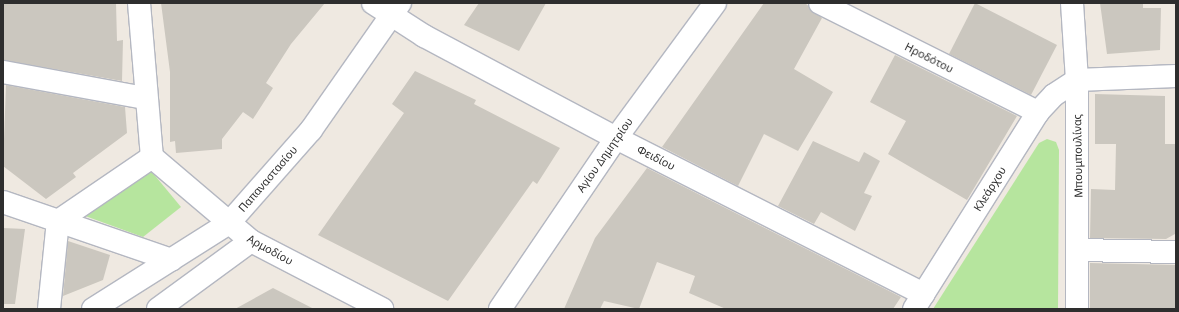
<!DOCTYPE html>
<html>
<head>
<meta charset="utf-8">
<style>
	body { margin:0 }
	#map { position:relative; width:1179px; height:312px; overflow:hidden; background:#efe9e1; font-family:"Noto Sans",sans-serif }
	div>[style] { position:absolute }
	.green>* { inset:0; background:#b6e59e }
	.building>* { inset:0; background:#cbc7bf }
	.roads { filter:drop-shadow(1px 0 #b4b7c1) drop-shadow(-1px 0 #b4b7c1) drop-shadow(0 1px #b4b7c1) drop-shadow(0 -1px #b4b7c1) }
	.street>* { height:22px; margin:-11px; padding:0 11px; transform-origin:11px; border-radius:11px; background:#fff }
	.secondary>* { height:22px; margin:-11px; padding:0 11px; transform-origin:11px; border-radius:11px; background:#fff }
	span { translate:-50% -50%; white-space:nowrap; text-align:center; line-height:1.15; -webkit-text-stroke:3px #fff; paint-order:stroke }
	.street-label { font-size:11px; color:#2e2e2e }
	.frame { position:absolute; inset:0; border:4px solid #2e2e2e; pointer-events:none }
</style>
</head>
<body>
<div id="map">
	<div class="green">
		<i style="clip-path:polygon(1047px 139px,1056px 142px,1059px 150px,1058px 309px,933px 309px,1039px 143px)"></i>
		<i style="clip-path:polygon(147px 166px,181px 207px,143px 237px,77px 213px)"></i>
	</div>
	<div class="building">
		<i style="clip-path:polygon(3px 3px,116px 3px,117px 41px,123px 40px,122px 81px,3px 60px)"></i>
		<i style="clip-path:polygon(161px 3px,325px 3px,291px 44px,266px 83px,273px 88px,253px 119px,243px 112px,222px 139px,222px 149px,176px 153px,175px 141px,170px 142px,170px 72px)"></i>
		<i style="clip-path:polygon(479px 3px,546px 3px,519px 51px,464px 25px)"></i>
		<i style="clip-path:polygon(764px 3px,805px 3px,822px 18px,794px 69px,833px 92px,798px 151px,764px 134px,738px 186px,662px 147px)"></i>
		<i style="clip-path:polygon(975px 3px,1057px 45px,1031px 95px,949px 54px)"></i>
		<i style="clip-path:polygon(1100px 3px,1143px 3px,1143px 8px,1161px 8px,1160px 50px,1107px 54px)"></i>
		<i style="clip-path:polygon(895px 55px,1017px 116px,967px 200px,888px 154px,906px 121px,870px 102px)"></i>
		<i style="clip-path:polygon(415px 71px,476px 100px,474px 104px,560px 148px,537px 184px,533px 181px,448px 301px,318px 235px,404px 113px,392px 104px)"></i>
		<i style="clip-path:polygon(6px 85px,125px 107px,127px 133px,73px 173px,76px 177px,46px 199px,3px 166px)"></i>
		<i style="clip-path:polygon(1095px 94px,1165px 96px,1165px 144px,1176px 144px,1175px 234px,1166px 239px,1090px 238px,1091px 189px,1115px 190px,1116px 144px,1095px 144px)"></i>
		<i style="clip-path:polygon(813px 141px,859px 162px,864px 152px,880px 161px,864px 193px,872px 196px,855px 231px,821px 212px,814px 224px,778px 206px)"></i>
		<i style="clip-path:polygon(647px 168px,901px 297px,893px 309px,726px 309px,689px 293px,695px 276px,657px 262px,639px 309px,604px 301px,600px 309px,564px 309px,595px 238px)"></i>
		<i style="clip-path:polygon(3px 228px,25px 229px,15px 304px,3px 304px)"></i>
		<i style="clip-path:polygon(68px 241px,110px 255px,103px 280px,63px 296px)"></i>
		<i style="clip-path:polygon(1090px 263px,1176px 265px,1176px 309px,1090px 309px)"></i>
		<i style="clip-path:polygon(273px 288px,314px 309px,235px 309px)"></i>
	</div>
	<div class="roads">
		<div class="street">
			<i style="left:139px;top:3px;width:155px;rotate:85.2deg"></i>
			<i style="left:373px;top:3px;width:61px;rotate:32.9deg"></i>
			<i style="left:424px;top:36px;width:217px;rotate:28deg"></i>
			<i style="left:616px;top:138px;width:345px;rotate:26.9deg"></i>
			<i style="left:820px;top:3px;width:244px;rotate:26.6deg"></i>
			<i style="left:1072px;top:3px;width:77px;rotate:86.3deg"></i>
			<i style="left:1077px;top:80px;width:229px;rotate:90deg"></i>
			<i style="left:3px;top:72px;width:144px;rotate:10.4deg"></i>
			<i style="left:1077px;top:80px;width:99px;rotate:-2.3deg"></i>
			<i style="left:152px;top:157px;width:130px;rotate:40.3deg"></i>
			<i style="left:251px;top:241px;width:148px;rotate:27.4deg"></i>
			<i style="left:3px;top:202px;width:178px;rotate:19deg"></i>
			<i style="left:58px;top:221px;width:114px;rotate:-34.2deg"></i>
			<i style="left:1079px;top:250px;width:97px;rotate:1.2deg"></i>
			<i style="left:49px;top:309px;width:88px;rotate:-84.2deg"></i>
			<i style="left:158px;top:309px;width:115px;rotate:-36.2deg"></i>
			<i style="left:914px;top:309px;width:233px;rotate:-57.8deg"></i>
			<i style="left:1038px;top:112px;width:23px;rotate:-47deg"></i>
			<i style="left:1054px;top:95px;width:27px;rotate:-33deg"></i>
		</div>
		<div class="secondary">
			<i style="left:93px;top:309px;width:161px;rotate:-32.3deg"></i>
			<i style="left:229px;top:223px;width:124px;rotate:-48.6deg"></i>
			<i style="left:311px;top:130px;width:155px;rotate:-55deg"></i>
			<i style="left:500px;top:309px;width:207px;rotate:-55.8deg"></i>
			<i style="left:616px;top:138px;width:167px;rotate:-53.7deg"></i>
		</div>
	</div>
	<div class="street-label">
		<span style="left:929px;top:58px;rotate:27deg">Ηροδότου</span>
		<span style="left:605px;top:155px;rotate:-55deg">Αγίου Δημητρίου</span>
		<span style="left:1078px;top:156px;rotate:-91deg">Μπουμπουλίνας</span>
		<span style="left:656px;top:158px;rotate:27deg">Φειδίου</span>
		<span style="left:268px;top:179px;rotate:-49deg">Παπαναστασίου</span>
		<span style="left:990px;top:189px;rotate:-58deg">Κλεάρχου</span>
		<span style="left:270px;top:250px;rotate:29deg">Αρμοδίου</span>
	</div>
	<div class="frame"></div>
</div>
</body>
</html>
